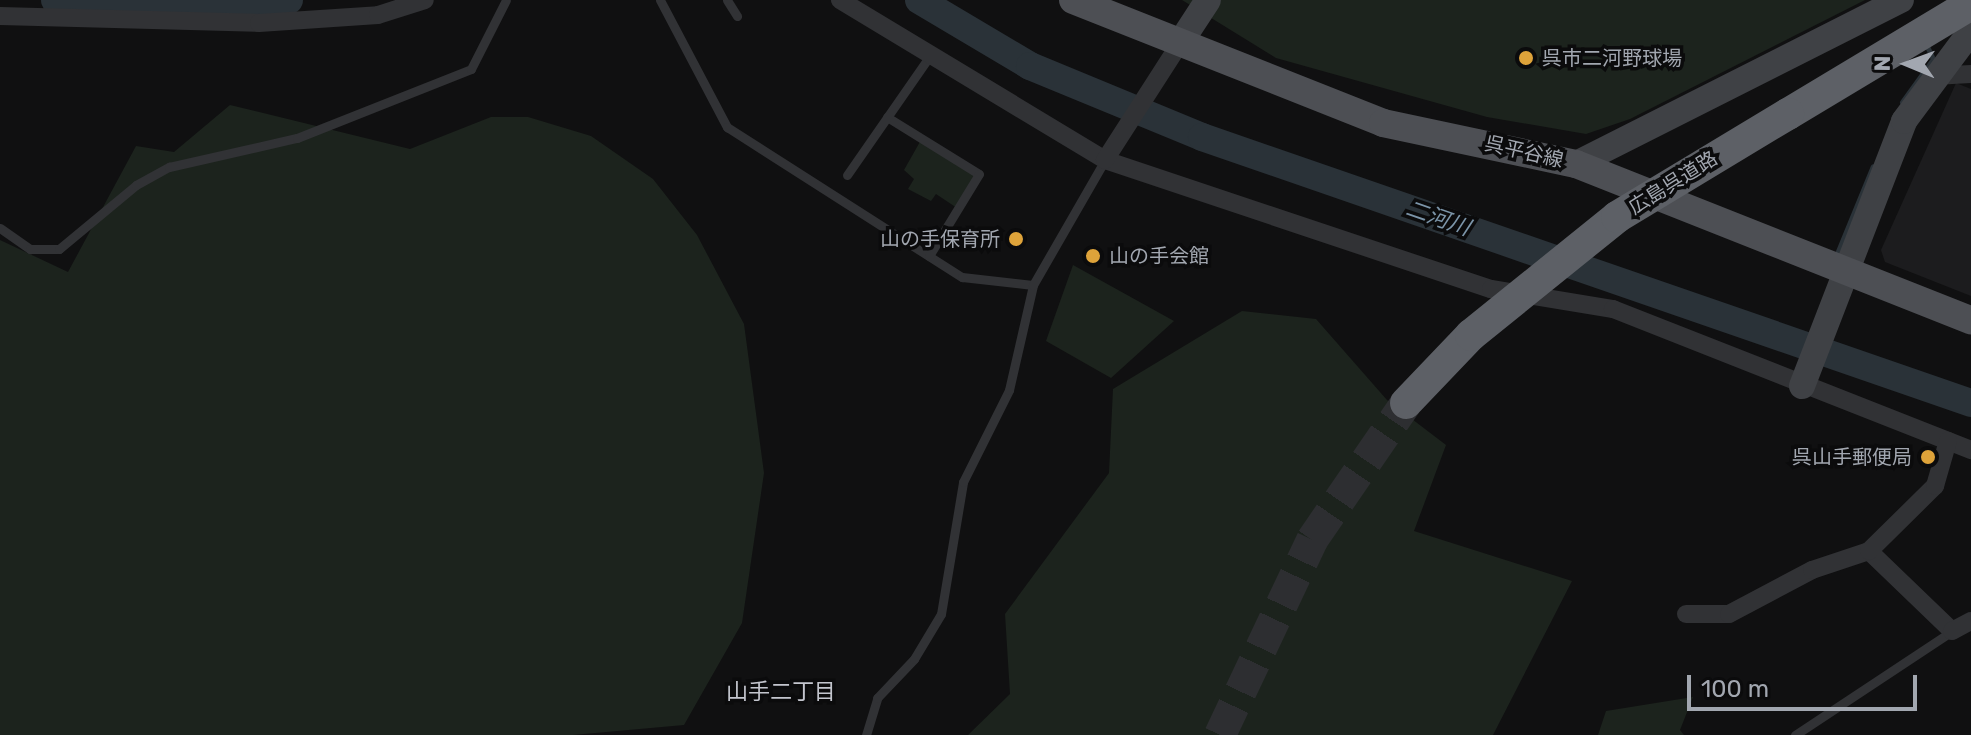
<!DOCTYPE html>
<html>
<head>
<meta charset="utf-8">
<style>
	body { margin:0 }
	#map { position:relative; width:1971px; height:735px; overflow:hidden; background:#101011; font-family:Rubik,"Noto Sans JP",sans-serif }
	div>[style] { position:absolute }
	.built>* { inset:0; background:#1c1c1e }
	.green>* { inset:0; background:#1c231d }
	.stream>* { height:5px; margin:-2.5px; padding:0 2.5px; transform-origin:2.5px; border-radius:2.5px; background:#2a3238 }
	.river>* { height:28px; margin:-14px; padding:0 14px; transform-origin:14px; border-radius:14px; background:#2a3238 }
	.highway-tunnel>* { height:32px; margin-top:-16px; transform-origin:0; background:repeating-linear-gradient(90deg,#2d2e31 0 32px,transparent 0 48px) }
	.lane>* { height:9px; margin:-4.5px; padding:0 4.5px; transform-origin:4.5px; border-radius:4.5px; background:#313235 }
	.street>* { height:18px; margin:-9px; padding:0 9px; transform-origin:9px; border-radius:9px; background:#313235 }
	.secondary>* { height:26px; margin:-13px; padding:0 13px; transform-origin:13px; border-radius:13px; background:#3f4145 }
	.primary>* { height:28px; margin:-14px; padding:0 14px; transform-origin:14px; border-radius:14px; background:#4d4f54 }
	.highway>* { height:32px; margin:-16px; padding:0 16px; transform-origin:16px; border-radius:16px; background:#5d6066 }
	.highway-bridge>* { height:32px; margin:-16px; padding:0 16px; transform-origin:16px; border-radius:16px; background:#5d6066 }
	.dots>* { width:22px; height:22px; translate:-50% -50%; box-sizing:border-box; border:4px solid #0b0b0c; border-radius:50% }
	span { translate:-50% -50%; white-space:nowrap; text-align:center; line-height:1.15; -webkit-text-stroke:7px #0b0b0c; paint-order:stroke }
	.poi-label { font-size:20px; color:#a2a7b0 }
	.left { translate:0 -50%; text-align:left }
	.right { translate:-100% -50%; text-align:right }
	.street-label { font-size:20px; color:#a2a7b0 }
	.water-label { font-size:22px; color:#7c95a9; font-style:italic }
	.neighbourhood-label { font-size:22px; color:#c3c5cd }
	.north { position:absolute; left:1867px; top:24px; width:80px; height:80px; -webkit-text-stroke:6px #0b0b0c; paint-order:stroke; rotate:271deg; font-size:22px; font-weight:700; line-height:32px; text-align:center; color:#a2a7b0 }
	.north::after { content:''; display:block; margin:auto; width:28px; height:36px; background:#a2a7b0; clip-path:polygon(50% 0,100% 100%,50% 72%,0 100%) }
	.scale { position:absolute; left:1687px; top:675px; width:230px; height:36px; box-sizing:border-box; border:4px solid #a2a7b0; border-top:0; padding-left:10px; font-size:24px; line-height:28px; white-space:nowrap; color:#a2a7b0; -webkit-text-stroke:6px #0b0b0c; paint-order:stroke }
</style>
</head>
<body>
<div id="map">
	<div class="built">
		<i style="clip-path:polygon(1956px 83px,1971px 89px,1971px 296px,1885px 262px,1881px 250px)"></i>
	</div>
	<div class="green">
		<i style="clip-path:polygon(1182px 0,1865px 0,1630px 119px,1586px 134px,1487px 117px,1276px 58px)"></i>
		<i style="clip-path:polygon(230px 105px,410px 149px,491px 117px,528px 117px,591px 136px,653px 179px,697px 235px,744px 324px,764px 473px,742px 623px,684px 725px,573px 735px,0 735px,0 240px,68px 272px,136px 146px,174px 152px)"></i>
		<i style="clip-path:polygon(921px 140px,976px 174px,957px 208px,936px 194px,931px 201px,908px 189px,914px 179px,904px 170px)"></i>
		<i style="clip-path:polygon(1073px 265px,1174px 321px,1111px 378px,1046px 341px)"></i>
		<i style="clip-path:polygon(1242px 311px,1316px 319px,1387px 400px,1446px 445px,1414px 531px,1572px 581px,1493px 735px,968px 735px,1010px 694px,1005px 614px,1109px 473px,1113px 389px)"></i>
		<i style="clip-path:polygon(1693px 697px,1680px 730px,1684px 735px,1598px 735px,1606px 711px)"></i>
	</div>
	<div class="stream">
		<i style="left:1902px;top:102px;width:53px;rotate:-54.2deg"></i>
		<i style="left:1933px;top:59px;width:17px;rotate:-115deg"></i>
		<i style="left:1836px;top:256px;width:97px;rotate:-67.7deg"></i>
	</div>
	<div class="river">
		<i style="left:55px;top:0;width:234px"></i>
		<i style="left:919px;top:0;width:129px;rotate:30.7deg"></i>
		<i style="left:1030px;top:66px;width:186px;rotate:22.4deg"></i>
		<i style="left:1202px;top:137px;width:814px;rotate:19.08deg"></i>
	</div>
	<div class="highway-tunnel">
		<i style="left:1220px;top:735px;width:216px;rotate:-64.7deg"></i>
		<i style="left:1312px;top:540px;width:166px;rotate:-55.5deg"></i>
	</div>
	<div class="lane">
		<i style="left:660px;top:0;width:144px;rotate:62.2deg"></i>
		<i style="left:727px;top:127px;width:279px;rotate:32.6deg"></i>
		<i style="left:962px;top:277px;width:71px;rotate:6.4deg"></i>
		<i style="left:727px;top:0;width:19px;rotate:58deg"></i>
		<i style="left:887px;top:117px;width:108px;rotate:31.8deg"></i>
		<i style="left:979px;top:174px;width:96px;rotate:121.4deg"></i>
		<i style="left:847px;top:175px;width:144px;rotate:-55.2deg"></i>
		<i style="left:0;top:228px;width:37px;rotate:35deg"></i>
		<i style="left:30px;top:249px;width:29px"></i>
		<i style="left:59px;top:249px;width:100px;rotate:-39.7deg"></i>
		<i style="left:136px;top:185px;width:38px;rotate:-29deg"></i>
		<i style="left:169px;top:167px;width:131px;rotate:-12.8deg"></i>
		<i style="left:297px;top:138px;width:187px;rotate:-21.6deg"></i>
		<i style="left:471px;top:69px;width:77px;rotate:-63.1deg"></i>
		<i style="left:866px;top:735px;width:39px;rotate:-73deg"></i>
		<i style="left:877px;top:698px;width:54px;rotate:-46.5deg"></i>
		<i style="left:914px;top:659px;width:52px;rotate:-59deg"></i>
		<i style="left:941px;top:614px;width:134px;rotate:-80.5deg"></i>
		<i style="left:963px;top:482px;width:103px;rotate:-63.4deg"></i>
		<i style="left:1009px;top:390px;width:108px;rotate:-77.1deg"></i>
		<i style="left:1033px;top:285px;width:144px;rotate:-60.1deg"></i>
		<i style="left:1795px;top:735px;width:188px;rotate:-33.5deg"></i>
	</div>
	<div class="street">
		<i style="left:840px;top:0;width:310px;rotate:31.1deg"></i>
		<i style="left:1105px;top:160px;width:407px;rotate:18.5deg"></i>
		<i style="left:1491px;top:289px;width:124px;rotate:9.3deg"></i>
		<i style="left:1613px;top:309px;width:385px;rotate:21.5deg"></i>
		<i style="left:0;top:16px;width:259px;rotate:1.5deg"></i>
		<i style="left:259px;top:23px;width:119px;rotate:-3.8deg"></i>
		<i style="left:378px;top:15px;width:49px;rotate:-17.7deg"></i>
		<i style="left:1934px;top:76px;width:37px;rotate:-3deg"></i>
		<i style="left:1105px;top:160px;width:139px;rotate:-57.3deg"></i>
		<i style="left:1869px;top:551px;width:115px;rotate:43.9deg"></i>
		<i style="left:1952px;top:631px;width:21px;rotate:-28deg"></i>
		<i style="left:1686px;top:614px;width:43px"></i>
		<i style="left:1729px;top:614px;width:94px;rotate:-27.9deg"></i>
		<i style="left:1812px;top:570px;width:60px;rotate:-18.4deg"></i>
		<i style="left:1869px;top:551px;width:93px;rotate:-44.6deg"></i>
		<i style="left:1935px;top:486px;width:47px;rotate:-73.9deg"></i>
	</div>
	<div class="secondary">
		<i style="left:1180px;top:43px;width:51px;rotate:-56.9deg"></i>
		<i style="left:1576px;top:164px;width:364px;rotate:-26.8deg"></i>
		<i style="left:1802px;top:386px;width:284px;rotate:-68.9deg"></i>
		<i style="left:1904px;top:121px;width:112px;rotate:-53.3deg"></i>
	</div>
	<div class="primary">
		<i style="left:1073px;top:0;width:334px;rotate:21.6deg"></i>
		<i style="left:1383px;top:123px;width:197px;rotate:12deg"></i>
		<i style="left:1576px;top:164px;width:425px;rotate:21.6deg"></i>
	</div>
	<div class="highway">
		<i style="left:1788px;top:114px;width:214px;rotate:-31deg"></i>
		<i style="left:1406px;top:403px;width:94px;rotate:-46.3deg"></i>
	</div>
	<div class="highway-bridge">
		<i style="left:1471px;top:335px;width:188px;rotate:-38.9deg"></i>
		<i style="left:1617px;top:217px;width:200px;rotate:-31.1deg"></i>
	</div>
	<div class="dots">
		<i style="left:1526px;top:58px;background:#dea33a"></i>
		<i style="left:1016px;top:239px;background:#dea33a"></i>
		<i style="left:1093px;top:256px;background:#dea33a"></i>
		<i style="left:1928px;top:457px;background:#dea33a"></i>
	</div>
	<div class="poi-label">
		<span class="left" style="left:1542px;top:58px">呉市二河野球場</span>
		<span class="right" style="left:1000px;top:239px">山の手保育所</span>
		<span class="left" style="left:1109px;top:256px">山の手会館</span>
		<span class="right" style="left:1912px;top:457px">呉山手郵便局</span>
	</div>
	<div class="street-label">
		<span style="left:1524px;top:152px;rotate:13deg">呉平谷線</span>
		<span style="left:1673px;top:183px;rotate:-32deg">広島呉道路</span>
	</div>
	<div class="water-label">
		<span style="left:1438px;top:218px;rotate:19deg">二河川</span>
	</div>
	<div class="neighbourhood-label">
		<span style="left:781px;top:692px">山手二丁目</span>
	</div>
	<div class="north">N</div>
	<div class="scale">100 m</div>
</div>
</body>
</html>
